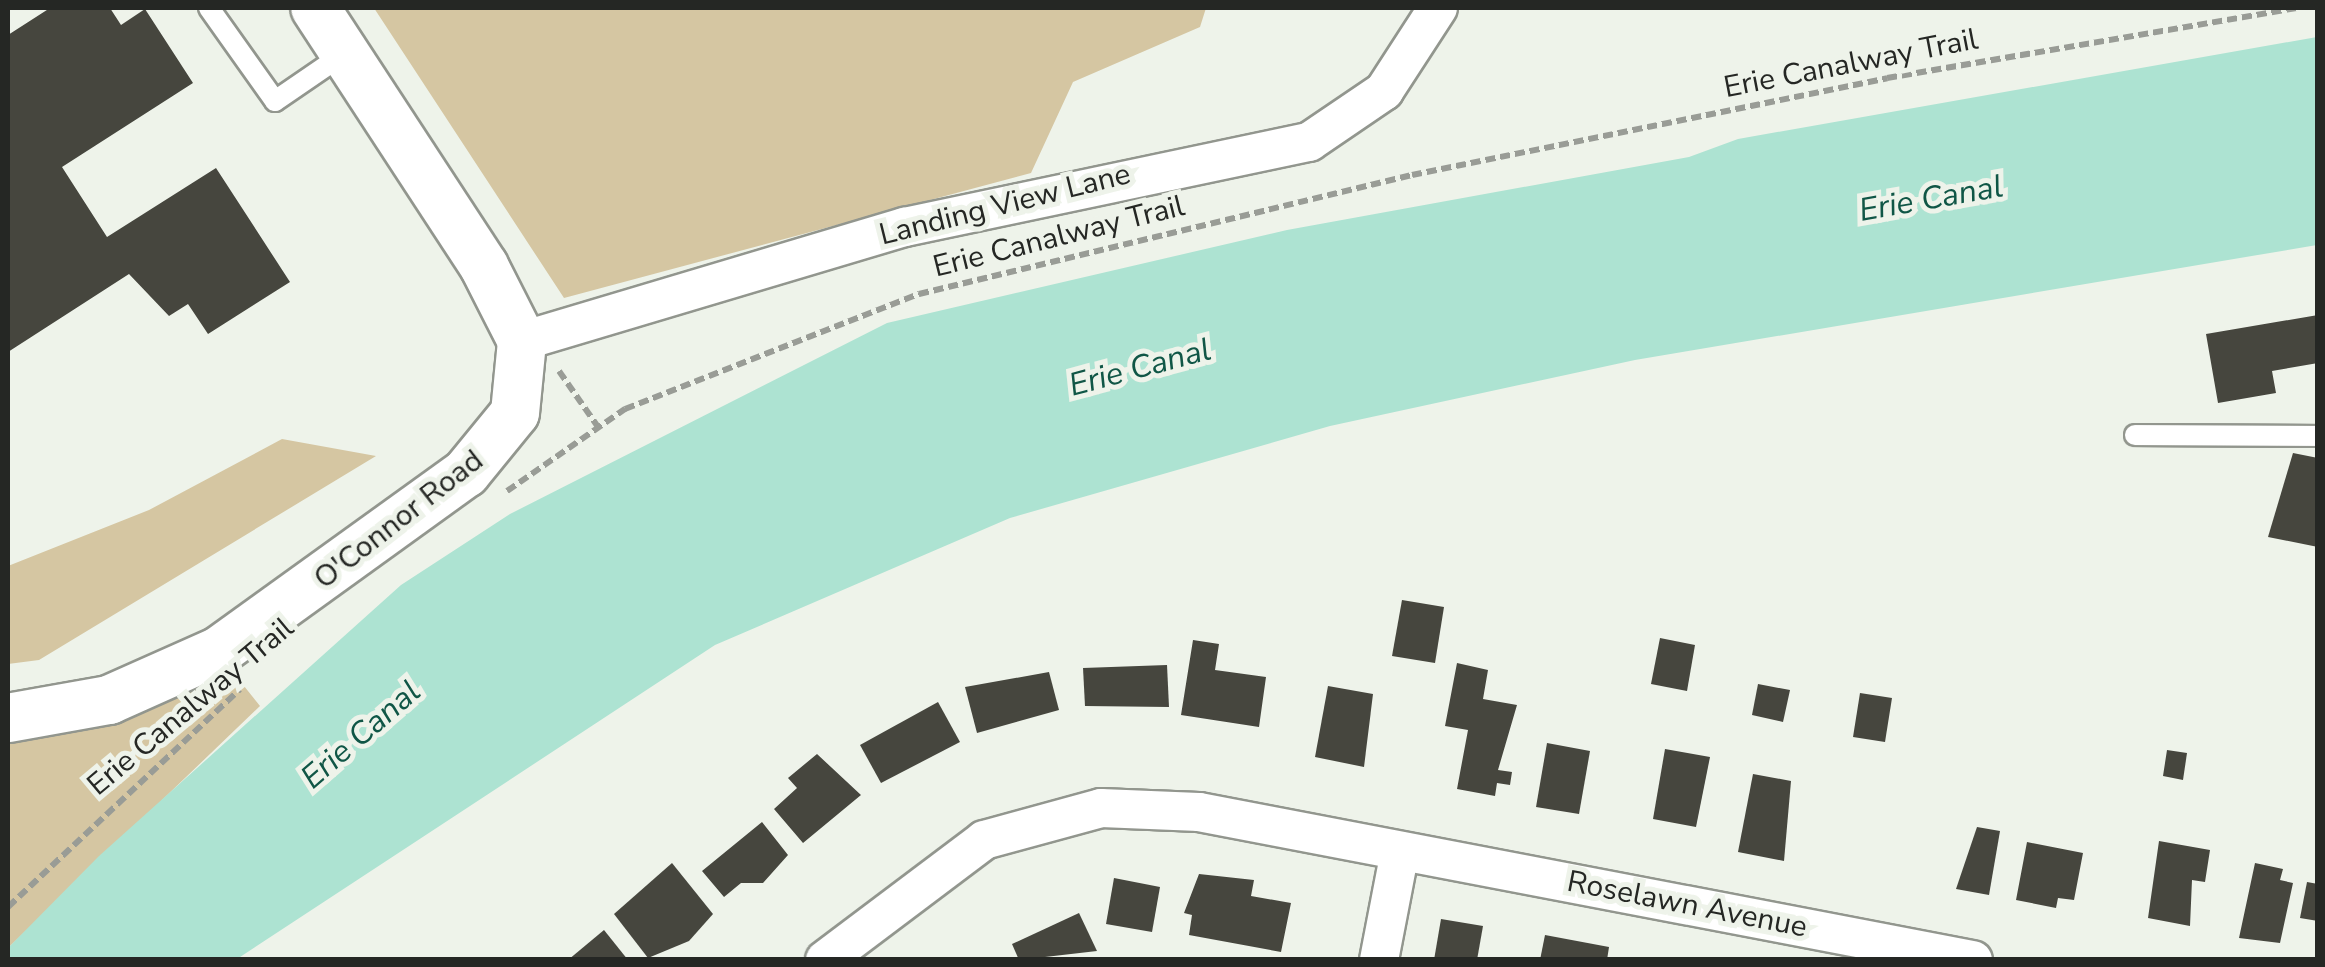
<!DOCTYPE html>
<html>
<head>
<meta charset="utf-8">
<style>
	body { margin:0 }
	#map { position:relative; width:2325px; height:967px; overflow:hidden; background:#eef3ea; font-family:"Nunito Sans",sans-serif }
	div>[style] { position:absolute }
	.green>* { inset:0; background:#d5c6a2 }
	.water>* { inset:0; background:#ade3d2 }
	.building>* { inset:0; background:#46463e }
	.path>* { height:6px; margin-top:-3px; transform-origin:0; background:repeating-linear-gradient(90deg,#999c96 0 10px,transparent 0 15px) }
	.roads { filter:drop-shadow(2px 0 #92968e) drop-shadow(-2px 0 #92968e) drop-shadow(0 2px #92968e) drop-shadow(0 -2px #92968e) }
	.service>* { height:20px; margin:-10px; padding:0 10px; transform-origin:10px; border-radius:10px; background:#fff }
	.minor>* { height:38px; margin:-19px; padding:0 19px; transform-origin:19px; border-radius:19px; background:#fff }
	.tertiary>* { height:48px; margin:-24px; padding:0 24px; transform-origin:24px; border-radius:24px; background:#fff }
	span { translate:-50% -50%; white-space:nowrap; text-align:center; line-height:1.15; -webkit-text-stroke:10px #eef3ea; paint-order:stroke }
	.street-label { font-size:30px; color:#252724 }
	.water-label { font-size:32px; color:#105646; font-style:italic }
	.frame { position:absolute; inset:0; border:10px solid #252724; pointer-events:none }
</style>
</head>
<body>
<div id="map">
	<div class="green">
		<i style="clip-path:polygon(374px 8px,1206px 8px,1200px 27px,1073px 82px,1031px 173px,564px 298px)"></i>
		<i style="clip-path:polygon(282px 439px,376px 456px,39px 660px,8px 664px,8px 566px,149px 510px)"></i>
		<i style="clip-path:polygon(232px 671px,260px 706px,8px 948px,8px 740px,118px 723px)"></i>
	</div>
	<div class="water">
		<i style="clip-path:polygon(2317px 37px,2317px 245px,1635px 360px,1330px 426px,1010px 518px,715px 645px,237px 959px,8px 959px,8px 948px,99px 856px,401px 585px,510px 514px,887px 323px,1287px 230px,1689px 157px,1738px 139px)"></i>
	</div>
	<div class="building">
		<i style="clip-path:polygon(50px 8px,110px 8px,121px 25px,145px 9px,193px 83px,62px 167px,107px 237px,216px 168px,290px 282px,208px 334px,188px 304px,169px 316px,129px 274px,8px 352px,8px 35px)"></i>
		<i style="clip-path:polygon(2318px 315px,2318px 363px,2272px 371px,2276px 393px,2218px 403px,2206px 334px)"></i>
		<i style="clip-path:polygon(2293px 453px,2318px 458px,2318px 547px,2268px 537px)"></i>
		<i style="clip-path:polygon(1402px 600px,1444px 607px,1435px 663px,1392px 656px)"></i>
		<i style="clip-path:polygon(1660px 638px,1695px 645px,1687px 691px,1651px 684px)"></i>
		<i style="clip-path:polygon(1193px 640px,1219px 644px,1215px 670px,1266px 677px,1259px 727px,1181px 715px)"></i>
		<i style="clip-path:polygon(1457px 663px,1488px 670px,1483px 699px,1517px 705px,1498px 770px,1512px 772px,1510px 785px,1497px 783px,1495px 796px,1457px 789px,1468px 730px,1445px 726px)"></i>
		<i style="clip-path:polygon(1167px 665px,1169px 707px,1085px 706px,1083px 668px)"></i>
		<i style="clip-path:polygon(1049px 672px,1059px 710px,977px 733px,965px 687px)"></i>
		<i style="clip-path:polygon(1758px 684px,1790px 690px,1783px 722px,1752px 715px)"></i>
		<i style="clip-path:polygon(1328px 686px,1373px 694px,1364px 767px,1315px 757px)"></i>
		<i style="clip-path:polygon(1860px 693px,1892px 698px,1885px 742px,1853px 737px)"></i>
		<i style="clip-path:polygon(938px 702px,960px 742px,881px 783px,860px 745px)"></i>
		<i style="clip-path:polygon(1547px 743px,1590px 751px,1579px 814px,1536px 807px)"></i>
		<i style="clip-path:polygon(1665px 749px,1710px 757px,1696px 827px,1653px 819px)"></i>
		<i style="clip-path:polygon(2167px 750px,2187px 753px,2183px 780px,2163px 776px)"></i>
		<i style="clip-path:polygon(817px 754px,861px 795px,803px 843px,774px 809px,797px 788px,788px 778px)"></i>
		<i style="clip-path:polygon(1753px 774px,1791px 781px,1784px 861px,1738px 852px)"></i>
		<i style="clip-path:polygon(762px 822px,788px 855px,763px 883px,741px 883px,724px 897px,702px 871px)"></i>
		<i style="clip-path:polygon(1977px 827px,2000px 831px,1989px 895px,1956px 889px)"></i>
		<i style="clip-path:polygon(2159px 841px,2210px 850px,2205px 882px,2192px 880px,2190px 926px,2148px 918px)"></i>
		<i style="clip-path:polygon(2027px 842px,2083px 853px,2074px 900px,2058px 898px,2056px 908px,2016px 900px)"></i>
		<i style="clip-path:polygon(672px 863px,713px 914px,689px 941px,648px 958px,614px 914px)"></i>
		<i style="clip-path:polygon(2255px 863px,2283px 869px,2280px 880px,2293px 883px,2280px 943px,2239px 938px)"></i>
		<i style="clip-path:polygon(1199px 874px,1254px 880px,1251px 896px,1291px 903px,1281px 952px,1189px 935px,1192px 915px,1184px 913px)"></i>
		<i style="clip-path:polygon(1114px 878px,1160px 887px,1152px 932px,1106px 924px)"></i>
		<i style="clip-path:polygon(2307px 882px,2318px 884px,2318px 921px,2300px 918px)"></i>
		<i style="clip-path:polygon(1079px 913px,1097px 951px,1019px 960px,1012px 944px)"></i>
		<i style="clip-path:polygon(1441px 919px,1483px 926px,1477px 960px,1434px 960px)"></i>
		<i style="clip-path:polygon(604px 930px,628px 960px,568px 960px)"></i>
		<i style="clip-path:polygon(1545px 935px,1609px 947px,1607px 960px,1540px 960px)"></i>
	</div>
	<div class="path">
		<i style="left:559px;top:371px;width:68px;rotate:55.1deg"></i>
		<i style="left:507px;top:491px;width:144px;rotate:-34.8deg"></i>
		<i style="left:625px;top:409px;width:316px;rotate:-21.4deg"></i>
		<i style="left:919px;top:294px;width:507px;rotate:-13.57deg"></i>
		<i style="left:1412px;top:175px;width:485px;rotate:-11.5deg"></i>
		<i style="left:1887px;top:78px;width:417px;rotate:-9.7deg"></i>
		<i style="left:8px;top:907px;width:318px;rotate:-43.2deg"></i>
	</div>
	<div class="roads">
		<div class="service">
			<i style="left:209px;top:8px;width:114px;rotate:54.6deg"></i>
			<i style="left:275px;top:101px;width:85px;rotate:-34.4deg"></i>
			<i style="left:2135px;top:435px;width:183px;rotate:0.3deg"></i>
		</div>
		<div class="minor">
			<i style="left:522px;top:341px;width:400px;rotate:-16.6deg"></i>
			<i style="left:905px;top:227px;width:413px;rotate:-11.9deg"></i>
			<i style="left:1309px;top:142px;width:91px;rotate:-34.2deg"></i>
			<i style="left:1384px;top:91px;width:99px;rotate:-57deg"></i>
			<i style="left:825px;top:960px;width:199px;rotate:-37deg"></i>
			<i style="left:984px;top:840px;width:121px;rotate:-15.3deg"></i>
			<i style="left:1101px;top:808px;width:98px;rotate:2.3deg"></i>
			<i style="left:1199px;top:812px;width:788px;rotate:10.83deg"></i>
			<i style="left:1379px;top:960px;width:111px;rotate:-79.1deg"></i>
		</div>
		<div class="tertiary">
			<i style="left:8px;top:718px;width:103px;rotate:-10.1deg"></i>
			<i style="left:109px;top:700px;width:120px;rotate:-24deg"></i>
			<i style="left:219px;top:651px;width:304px;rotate:-35.8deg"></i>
			<i style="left:466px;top:473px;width:77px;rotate:-50.8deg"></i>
			<i style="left:515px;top:413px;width:72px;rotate:-84.4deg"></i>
			<i style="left:522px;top:341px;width:84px;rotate:-116.9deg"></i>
			<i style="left:484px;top:266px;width:308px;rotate:-123.2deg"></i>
		</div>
	</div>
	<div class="street-label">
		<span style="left:1851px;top:64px;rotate:-11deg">Erie Canalway Trail</span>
		<span style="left:1005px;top:205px;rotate:-14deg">Landing View Lane</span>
		<span style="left:1059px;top:237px;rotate:-14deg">Erie Canalway Trail</span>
		<span style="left:399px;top:520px;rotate:-38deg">O'Connor Road</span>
		<span style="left:191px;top:707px;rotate:-40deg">Erie Canalway Trail</span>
		<span style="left:1687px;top:905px;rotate:11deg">Roselawn Avenue</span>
	</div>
	<div class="water-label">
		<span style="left:1931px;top:199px;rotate:-10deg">Erie Canal</span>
		<span style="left:1140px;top:368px;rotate:-15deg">Erie Canal</span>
		<span style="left:361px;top:735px;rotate:-41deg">Erie Canal</span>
	</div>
	<div class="frame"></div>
</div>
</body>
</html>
